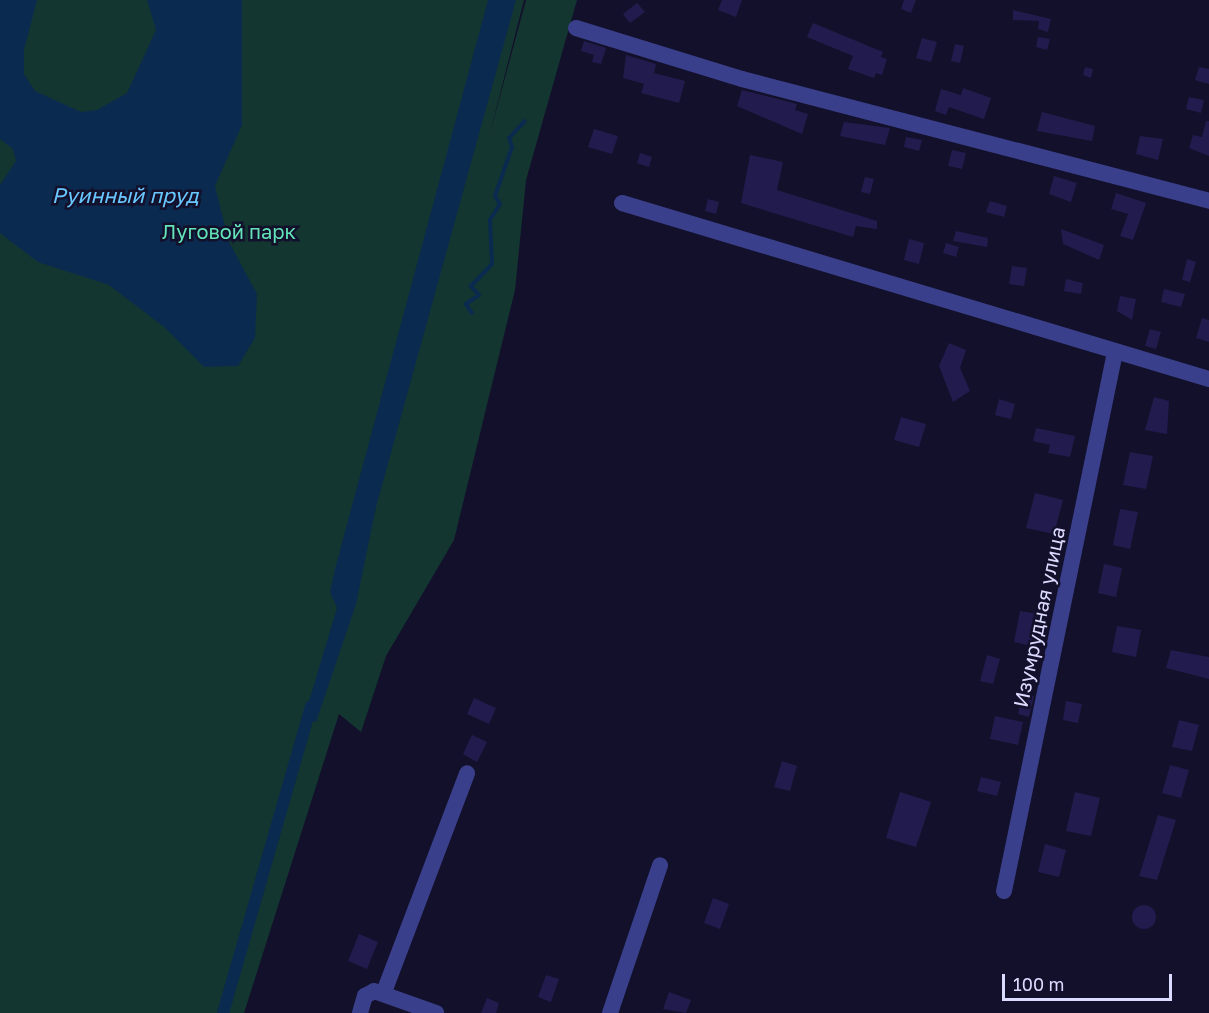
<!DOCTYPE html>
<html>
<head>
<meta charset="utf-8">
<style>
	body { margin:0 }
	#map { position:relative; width:1209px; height:1013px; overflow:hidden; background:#13102b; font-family:"Golos Text",sans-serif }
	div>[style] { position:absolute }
	.green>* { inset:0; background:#133631 }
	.water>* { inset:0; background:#0b2a4f }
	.stream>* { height:4px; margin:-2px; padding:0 2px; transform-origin:2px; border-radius:2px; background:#0b2a4f }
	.canal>* { height:12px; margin:-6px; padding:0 6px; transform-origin:6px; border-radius:6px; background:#0b2a4f }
	.building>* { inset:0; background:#211c4d }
	.round { border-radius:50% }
	.minor>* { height:16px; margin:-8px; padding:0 8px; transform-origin:8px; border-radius:8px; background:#3a3f8b }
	span { translate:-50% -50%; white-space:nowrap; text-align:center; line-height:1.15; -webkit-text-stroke:5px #13102b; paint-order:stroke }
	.park-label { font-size:20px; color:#62e4b8 }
	.street-label { font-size:20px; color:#dbdbff }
	.water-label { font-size:21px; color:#69c7ff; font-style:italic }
	.scale { position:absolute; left:1002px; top:974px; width:170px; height:27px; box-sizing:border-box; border:3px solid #dbdbff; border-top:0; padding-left:8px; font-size:18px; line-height:21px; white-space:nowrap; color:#dbdbff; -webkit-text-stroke:4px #13102b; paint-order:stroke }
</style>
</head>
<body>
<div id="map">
	<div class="green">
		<i style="clip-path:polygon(0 0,524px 0,489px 137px,526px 0,577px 0,526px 180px,515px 290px,454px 540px,386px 656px,361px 732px,339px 714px,244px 1013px,0 1013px)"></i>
	</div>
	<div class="water">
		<i style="clip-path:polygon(0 0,37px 0,24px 50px,24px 74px,35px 91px,81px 112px,97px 110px,127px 93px,156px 30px,147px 0,242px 0,242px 125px,215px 186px,229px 242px,257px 294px,255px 338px,238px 366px,204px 367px,164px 327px,109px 285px,38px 262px,0 233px,0 185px,16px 161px,13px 149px,0 139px)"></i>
		<i style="clip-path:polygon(488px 0,516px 0,376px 507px,356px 604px,316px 722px,304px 718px,337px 608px,330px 592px,335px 569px)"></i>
	</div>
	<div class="stream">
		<i style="left:472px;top:313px;width:11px;rotate:-124deg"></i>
		<i style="left:466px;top:304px;width:16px;rotate:-35deg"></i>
		<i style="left:479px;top:295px;width:12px;rotate:-132deg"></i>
		<i style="left:471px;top:286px;width:30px;rotate:-46deg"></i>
		<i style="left:492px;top:264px;width:44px;rotate:-92.6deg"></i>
		<i style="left:490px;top:220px;width:19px;rotate:-58deg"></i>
		<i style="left:500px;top:204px;width:9px;rotate:-122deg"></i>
		<i style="left:495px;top:196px;width:52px;rotate:-70.9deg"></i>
		<i style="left:512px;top:147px;width:9px;rotate:-108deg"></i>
		<i style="left:509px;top:138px;width:23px;rotate:-47deg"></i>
	</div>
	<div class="canal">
		<i style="left:223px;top:1013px;width:319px;rotate:-74deg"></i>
	</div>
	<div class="building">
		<i style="clip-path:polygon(722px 0,742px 0,736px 17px,718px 10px)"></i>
		<i style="clip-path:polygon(904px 0,916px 0,911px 13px,901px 9px)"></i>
		<i style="clip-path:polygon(637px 3px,645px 12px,630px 23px,623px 14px)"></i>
		<i style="clip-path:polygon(1013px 10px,1051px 19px,1048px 32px,1038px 29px,1039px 21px,1013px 20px)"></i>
		<i style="clip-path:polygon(813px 23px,883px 52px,881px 57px,887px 59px,882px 75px,876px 73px,874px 78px,848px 69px,853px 56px,807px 37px)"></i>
		<i style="clip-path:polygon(1038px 37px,1050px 39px,1047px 50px,1036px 47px)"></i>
		<i style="clip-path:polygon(922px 38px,937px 42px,931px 62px,916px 58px)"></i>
		<i style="clip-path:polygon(584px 41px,606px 48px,601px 64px,592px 62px,594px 55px,581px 51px)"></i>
		<i style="clip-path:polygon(955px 44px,964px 46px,960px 63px,951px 61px)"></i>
		<i style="clip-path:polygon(626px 55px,656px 64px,654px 73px,685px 81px,679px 103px,641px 93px,644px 84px,623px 78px)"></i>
		<i style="clip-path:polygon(1085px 67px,1093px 69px,1091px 78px,1083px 75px)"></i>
		<i style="clip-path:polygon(1199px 67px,1209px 69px,1209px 84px,1195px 80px)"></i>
		<i style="clip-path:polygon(963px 88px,991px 98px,984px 119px,949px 107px,946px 115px,935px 111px,941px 89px,961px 95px)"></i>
		<i style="clip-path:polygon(742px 90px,797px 104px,795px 110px,808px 114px,802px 134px,737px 106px)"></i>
		<i style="clip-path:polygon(1189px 97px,1204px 100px,1201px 113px,1186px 109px)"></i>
		<i style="clip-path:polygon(1042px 112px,1095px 126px,1092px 141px,1037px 131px)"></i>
		<i style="clip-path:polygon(1206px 121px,1209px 121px,1209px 156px,1189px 148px,1193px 135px,1202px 137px)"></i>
		<i style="clip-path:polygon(844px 122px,890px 128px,885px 145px,840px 136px)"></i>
		<i style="clip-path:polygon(594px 129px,618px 136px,612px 154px,588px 147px)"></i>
		<i style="clip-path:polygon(1140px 136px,1163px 139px,1158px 160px,1136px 154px)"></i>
		<i style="clip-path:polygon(906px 137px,922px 140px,919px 151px,904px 147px)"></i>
		<i style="clip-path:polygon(952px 150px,966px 153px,962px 169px,948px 166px)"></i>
		<i style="clip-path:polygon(640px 153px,652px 157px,649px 167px,637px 163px)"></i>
		<i style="clip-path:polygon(750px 155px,783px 162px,777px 190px,877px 221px,877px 229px,856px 226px,853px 237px,741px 203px)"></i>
		<i style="clip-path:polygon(1054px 176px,1077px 183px,1071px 202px,1049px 194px)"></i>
		<i style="clip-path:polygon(865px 177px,874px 179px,870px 194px,861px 192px)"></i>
		<i style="clip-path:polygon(1116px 193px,1146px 203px,1133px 240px,1120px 236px,1128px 214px,1111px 209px)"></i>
		<i style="clip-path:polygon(708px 199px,719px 202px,716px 214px,705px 211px)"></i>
		<i style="clip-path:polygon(990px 201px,1007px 206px,1004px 217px,986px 212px)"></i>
		<i style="clip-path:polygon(1061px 229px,1104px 245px,1099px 260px,1063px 244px)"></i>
		<i style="clip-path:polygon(956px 231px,988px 238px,987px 247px,953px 241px)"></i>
		<i style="clip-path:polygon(909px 239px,924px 243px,919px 264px,904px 260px)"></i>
		<i style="clip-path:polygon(946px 243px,959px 247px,956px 257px,943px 253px)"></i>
		<i style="clip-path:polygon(1187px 259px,1196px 262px,1190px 282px,1182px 280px)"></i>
		<i style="clip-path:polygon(1012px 266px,1027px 268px,1024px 286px,1009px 284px)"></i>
		<i style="clip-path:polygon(1066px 279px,1083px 283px,1081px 294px,1064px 291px)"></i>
		<i style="clip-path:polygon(1164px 289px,1185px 294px,1181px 307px,1161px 302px)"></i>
		<i style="clip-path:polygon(1120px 296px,1136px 299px,1132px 320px,1117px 311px)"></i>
		<i style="clip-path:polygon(1202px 318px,1209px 320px,1209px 342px,1196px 338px)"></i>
		<i style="clip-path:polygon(1150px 329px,1161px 332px,1156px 349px,1145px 346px)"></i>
		<i style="clip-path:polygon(949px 343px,966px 350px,960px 368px,970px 391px,953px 402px,939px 366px)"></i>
		<i style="clip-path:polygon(1154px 397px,1169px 401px,1167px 434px,1145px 430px)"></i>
		<i style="clip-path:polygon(999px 399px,1015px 404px,1011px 419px,995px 415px)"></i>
		<i style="clip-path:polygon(901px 417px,926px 424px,919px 447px,894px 440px)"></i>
		<i style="clip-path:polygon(1036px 428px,1075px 436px,1070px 457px,1048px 453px,1050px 445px,1033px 441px)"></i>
		<i style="clip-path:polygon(1130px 452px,1153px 456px,1146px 489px,1123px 485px)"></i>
		<i style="clip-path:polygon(1035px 493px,1063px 500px,1054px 534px,1026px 528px)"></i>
		<i style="clip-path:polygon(1120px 509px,1138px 512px,1130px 549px,1113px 545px)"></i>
		<i style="clip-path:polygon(1104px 564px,1122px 568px,1116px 597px,1098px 593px)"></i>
		<i style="clip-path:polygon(1020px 611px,1038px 614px,1032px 646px,1014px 642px)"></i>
		<i style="clip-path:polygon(1117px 626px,1141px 630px,1136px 657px,1112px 652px)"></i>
		<i style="clip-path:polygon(1171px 650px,1209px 657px,1209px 679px,1166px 668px)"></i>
		<i style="clip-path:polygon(987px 655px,1000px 659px,993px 684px,980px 681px)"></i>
		<i style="clip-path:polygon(1023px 693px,1034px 696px,1029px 717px,1018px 714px)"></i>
		<i style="clip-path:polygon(474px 698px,496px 708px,489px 724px,467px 714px)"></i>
		<i style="clip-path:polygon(1066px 701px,1082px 704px,1078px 723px,1063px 720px)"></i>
		<i style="clip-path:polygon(995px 716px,1023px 722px,1018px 745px,990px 739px)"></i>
		<i style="clip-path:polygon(1179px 720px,1199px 725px,1192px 751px,1172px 747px)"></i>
		<i style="clip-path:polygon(472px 735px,487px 742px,477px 762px,463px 754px)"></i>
		<i style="clip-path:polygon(782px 761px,797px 766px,790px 791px,774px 787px)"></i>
		<i style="clip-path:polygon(1170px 765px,1189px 770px,1181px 798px,1162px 793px)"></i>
		<i style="clip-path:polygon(981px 777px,1001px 782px,997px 796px,977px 791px)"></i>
		<i style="clip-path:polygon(900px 792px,931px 802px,916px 847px,886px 838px)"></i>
		<i style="clip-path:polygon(1075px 792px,1100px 798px,1091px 836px,1066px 831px)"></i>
		<i style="clip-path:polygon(1158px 815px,1176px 820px,1157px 880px,1139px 876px)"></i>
		<i style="clip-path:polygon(1045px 844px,1066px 850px,1059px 877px,1038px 872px)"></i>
		<i style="clip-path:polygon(713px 898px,729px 904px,720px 929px,704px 923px)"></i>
		<i class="round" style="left:1132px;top:905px;width:24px;height:24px"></i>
		<i style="clip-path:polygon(359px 934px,378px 942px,367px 969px,348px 961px)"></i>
		<i style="clip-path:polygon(546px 975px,559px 979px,551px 1002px,538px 997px)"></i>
		<i style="clip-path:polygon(669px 992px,691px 1000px,686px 1013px,663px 1009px)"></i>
		<i style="clip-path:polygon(487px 998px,499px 1003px,496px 1013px,481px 1013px)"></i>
	</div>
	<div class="minor">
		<i style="left:576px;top:28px;width:174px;rotate:17.1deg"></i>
		<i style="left:742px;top:79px;width:483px;rotate:14.6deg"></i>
		<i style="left:622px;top:203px;width:613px;rotate:16.69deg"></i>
		<i style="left:1004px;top:891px;width:550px;rotate:-78.36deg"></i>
		<i style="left:384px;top:992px;width:234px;rotate:-69.2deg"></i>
		<i style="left:360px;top:1013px;width:18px;rotate:-74deg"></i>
		<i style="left:365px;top:996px;width:10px;rotate:-29deg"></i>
		<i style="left:374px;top:991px;width:66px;rotate:19.5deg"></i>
		<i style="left:610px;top:1013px;width:156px;rotate:-71.3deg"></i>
	</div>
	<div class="park-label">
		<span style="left:229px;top:231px">Луговой парк</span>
	</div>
	<div class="street-label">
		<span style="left:1039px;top:617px;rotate:-78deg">Изумрудная улица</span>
	</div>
	<div class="water-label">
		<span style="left:125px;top:195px">Руинный пруд</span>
	</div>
	<div class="scale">100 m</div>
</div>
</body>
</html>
